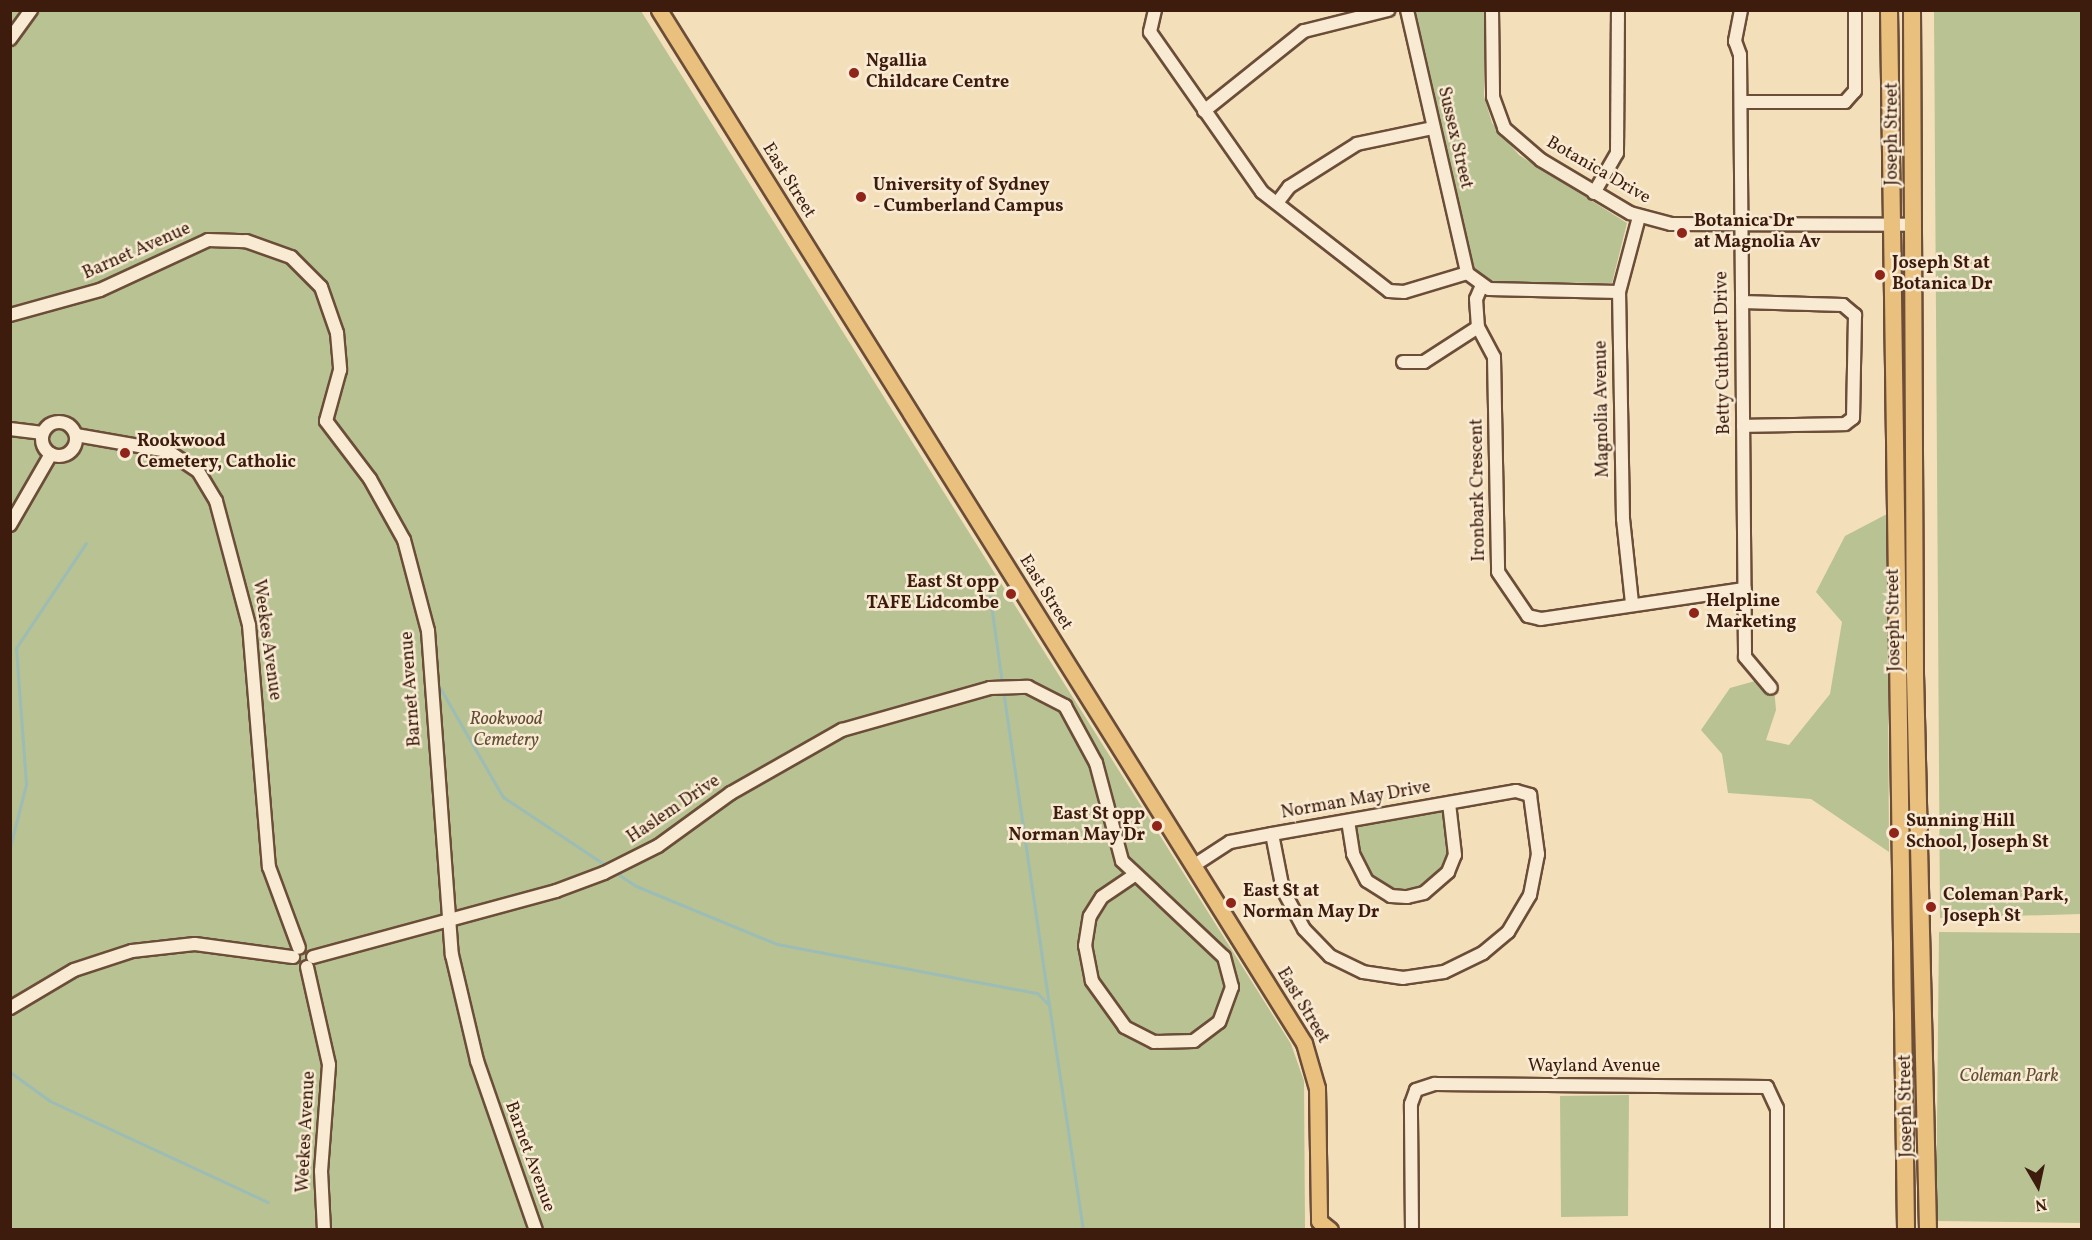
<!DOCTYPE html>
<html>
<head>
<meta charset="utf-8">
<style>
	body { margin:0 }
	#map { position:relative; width:2092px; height:1240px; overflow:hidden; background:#f4dfbb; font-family:Vollkorn,serif }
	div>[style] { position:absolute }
	.green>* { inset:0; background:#b9c292 }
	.stream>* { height:3px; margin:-1.5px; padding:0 1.5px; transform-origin:1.5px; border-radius:1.5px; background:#9cbcb6 }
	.roads { filter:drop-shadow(2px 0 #6b4d38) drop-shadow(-2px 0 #6b4d38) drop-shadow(0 2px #6b4d38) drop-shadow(0 -2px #6b4d38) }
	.minor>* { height:12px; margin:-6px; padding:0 6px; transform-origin:6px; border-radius:6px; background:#f8ead3 }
	.minor>.ring { margin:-6px; padding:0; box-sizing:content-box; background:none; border:12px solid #f8ead3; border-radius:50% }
	.major>* { height:15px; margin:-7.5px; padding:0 7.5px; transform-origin:7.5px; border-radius:7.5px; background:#eac07e }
	.highway>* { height:16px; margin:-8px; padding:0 8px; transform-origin:8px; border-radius:8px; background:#eac07e }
	.dots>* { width:16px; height:16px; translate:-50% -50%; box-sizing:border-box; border:3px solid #f8ead3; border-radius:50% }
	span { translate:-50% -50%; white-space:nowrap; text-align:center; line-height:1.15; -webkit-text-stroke:5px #f8ead3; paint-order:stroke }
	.poi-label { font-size:18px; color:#3d1c0d; font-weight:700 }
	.left { translate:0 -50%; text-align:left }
	.right { translate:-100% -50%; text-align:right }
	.street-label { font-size:18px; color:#3d1c0d }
	.park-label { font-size:18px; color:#624e35; font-style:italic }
	.frame { position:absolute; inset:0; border:12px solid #3d1c0d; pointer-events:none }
	.north { position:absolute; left:2008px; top:1156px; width:60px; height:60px; -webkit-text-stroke:4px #f8ead3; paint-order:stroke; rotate:171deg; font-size:16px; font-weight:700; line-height:24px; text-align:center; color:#3d1c0d }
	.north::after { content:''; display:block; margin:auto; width:21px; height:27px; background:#3d1c0d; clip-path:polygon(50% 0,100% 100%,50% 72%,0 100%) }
</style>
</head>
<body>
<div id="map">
	<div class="green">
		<i style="clip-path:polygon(10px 11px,641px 11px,1291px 1044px,1304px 1081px,1305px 1229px,11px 1229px)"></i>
		<i style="clip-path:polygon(1413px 11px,1484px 11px,1484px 96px,1492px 123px,1519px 155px,1627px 223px,1612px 283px,1490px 282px,1472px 268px)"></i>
		<i style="clip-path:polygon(1934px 11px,2081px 11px,2081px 914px,1940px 918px)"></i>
		<i style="clip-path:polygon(1887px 514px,1889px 852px,1811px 799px,1728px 793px,1722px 754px,1701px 730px,1730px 688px,1773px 676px,1776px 710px,1766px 740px,1789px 745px,1830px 694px,1842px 622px,1816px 592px,1845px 536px)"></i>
		<i style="clip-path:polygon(1445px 810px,1451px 849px,1444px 868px,1425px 886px,1395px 890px,1377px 884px,1367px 874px,1353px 826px)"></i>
		<i style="clip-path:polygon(1939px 932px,2081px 933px,2081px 1223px,1936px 1221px)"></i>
		<i style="clip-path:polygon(1629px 1095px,1628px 1216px,1561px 1217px,1560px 1096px)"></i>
	</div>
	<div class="stream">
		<i style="left:990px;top:597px;width:88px;rotate:82.1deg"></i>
		<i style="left:440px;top:688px;width:126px;rotate:60deg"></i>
		<i style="left:503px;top:797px;width:125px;rotate:33.6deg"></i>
		<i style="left:1003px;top:690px;width:318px;rotate:81.7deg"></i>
		<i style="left:10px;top:847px;width:65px;rotate:-75.7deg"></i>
		<i style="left:26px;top:784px;width:136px;rotate:-94.2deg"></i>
		<i style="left:16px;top:648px;width:126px;rotate:-56.3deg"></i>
		<i style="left:615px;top:872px;width:25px;rotate:34deg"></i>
		<i style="left:636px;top:886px;width:152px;rotate:22.4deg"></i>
		<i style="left:777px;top:944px;width:265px;rotate:10.7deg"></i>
		<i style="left:1037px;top:993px;width:17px;rotate:45deg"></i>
		<i style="left:1049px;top:1005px;width:228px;rotate:81.4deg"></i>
		<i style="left:10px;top:1072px;width:49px;rotate:35.9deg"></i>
		<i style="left:50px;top:1101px;width:240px;rotate:24.9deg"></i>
	</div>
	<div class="roads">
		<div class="minor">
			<i style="left:1155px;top:10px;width:23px;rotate:103deg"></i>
			<i style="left:1150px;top:32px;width:195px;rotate:55deg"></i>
			<i style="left:1262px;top:192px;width:161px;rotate:37.9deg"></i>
			<i style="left:1389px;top:291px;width:15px;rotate:4deg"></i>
			<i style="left:1404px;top:292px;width:66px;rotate:-16.8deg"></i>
			<i style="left:1407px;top:10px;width:270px;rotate:77.1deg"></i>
			<i style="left:1492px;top:10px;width:87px;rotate:89.3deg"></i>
			<i style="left:1493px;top:97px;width:33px;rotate:70deg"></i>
			<i style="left:1504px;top:128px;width:49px;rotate:40.9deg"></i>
			<i style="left:1541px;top:160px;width:104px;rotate:30.8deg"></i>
			<i style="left:1630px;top:213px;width:42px;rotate:15deg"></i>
			<i style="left:1671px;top:224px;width:241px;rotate:0.2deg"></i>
			<i style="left:1741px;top:10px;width:32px;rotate:101deg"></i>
			<i style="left:1735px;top:41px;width:15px;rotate:70deg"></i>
			<i style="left:1740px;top:55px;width:602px;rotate:89.52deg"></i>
			<i style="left:1745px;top:657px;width:40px;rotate:50deg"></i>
			<i style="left:10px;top:39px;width:36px;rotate:-54deg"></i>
			<i style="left:1741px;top:102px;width:104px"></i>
			<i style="left:1845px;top:102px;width:15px;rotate:-48deg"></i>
			<i style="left:1855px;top:91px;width:81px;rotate:-90deg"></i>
			<i style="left:1204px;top:111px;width:128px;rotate:-38.7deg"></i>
			<i style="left:1304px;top:31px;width:87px;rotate:-14deg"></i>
			<i style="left:1594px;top:193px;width:46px;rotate:-60.1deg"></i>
			<i style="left:1617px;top:153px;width:143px;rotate:-89.6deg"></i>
			<i style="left:1277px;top:203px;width:20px;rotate:-53deg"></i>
			<i style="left:1289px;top:187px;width:80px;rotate:-32.3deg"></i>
			<i style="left:1357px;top:144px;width:78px;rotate:-11.9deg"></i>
			<i style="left:1467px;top:273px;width:27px;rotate:36deg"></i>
			<i style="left:1489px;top:289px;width:130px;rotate:1.3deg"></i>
			<i style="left:1482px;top:285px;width:15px;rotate:113deg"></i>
			<i style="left:1476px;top:299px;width:28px;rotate:86deg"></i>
			<i style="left:1478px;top:327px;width:34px;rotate:62deg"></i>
			<i style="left:1494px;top:357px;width:215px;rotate:88.9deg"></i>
			<i style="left:1498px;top:572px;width:53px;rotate:55.7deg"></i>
			<i style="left:1528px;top:616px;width:13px;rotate:13deg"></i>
			<i style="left:1541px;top:619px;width:206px;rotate:-8.4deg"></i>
			<i style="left:1742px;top:302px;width:101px;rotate:1.7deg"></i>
			<i style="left:1843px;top:305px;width:16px;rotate:40deg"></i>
			<i style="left:1855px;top:315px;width:103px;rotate:91.1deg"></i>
			<i style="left:1853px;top:418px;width:10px;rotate:143deg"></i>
			<i style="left:1845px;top:424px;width:102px;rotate:178.9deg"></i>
			<i style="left:10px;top:315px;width:93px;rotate:-15.5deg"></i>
			<i style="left:100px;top:290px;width:119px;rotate:-24.8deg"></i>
			<i style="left:208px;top:240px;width:38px;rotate:2deg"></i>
			<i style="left:246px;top:241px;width:48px;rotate:19.6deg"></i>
			<i style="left:291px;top:257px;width:42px;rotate:45deg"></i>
			<i style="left:321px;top:287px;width:49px;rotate:70.8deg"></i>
			<i style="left:337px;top:333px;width:37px;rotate:85deg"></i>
			<i style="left:340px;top:370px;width:53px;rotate:105.4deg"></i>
			<i style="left:326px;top:421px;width:73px;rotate:52.8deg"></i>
			<i style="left:370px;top:479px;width:70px;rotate:60.9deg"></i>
			<i style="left:404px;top:540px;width:94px;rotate:75.2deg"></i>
			<i style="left:428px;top:631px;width:325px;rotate:85.8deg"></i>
			<i style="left:452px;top:955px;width:109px;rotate:76.7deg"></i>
			<i style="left:477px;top:1061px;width:179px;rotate:70.8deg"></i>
			<i style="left:1403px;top:362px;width:21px"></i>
			<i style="left:1424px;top:362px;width:64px;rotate:-32.9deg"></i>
			<i class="ring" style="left:42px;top:422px;width:22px;height:22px"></i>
			<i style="left:10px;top:429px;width:33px;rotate:7deg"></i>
			<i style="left:76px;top:435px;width:93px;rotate:9.9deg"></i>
			<i style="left:168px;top:451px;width:36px;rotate:34deg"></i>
			<i style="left:198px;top:471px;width:35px;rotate:59deg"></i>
			<i style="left:216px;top:501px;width:128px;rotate:75.1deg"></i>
			<i style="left:249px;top:625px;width:243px;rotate:85.3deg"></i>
			<i style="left:269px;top:867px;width:86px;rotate:69.7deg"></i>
			<i style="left:10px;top:525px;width:82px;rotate:-60deg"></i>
			<i style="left:1632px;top:603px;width:84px;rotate:-96.1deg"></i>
			<i style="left:1623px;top:519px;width:227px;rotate:-91deg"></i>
			<i style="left:1619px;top:292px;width:78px;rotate:-75.1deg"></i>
			<i style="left:1348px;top:821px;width:33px;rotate:81deg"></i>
			<i style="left:1353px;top:854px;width:30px;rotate:63deg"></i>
			<i style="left:1367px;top:881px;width:28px;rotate:32deg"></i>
			<i style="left:1391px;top:896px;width:16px;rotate:4deg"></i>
			<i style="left:1407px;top:897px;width:17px;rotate:-13deg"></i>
			<i style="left:1424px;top:893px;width:32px;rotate:-41deg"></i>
			<i style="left:1448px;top:872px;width:18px;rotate:-68deg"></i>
			<i style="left:1455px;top:855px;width:52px;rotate:-96.6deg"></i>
			<i style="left:1193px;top:866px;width:44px;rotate:-33deg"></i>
			<i style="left:1230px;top:842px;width:43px;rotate:-10.8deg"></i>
			<i style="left:1272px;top:834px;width:248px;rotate:-10deg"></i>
			<i style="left:1516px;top:791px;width:15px;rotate:16deg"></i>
			<i style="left:1530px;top:795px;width:60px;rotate:82.3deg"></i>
			<i style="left:1538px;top:854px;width:42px;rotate:101deg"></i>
			<i style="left:1530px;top:895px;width:43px;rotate:120.7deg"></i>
			<i style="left:1508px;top:932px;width:33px;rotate:140deg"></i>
			<i style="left:1483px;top:953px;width:43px;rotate:154deg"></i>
			<i style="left:1444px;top:972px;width:41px;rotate:171.7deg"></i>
			<i style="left:1403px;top:978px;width:40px;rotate:-171.5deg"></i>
			<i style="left:1363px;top:972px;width:37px;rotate:-154deg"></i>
			<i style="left:1330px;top:956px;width:37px;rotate:-134deg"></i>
			<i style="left:1304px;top:929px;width:44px;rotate:-118.3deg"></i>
			<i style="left:1283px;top:890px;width:57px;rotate:-101.1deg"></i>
			<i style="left:313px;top:957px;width:252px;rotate:-15.2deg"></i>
			<i style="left:556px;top:891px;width:51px;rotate:-20.6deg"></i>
			<i style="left:604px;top:873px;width:60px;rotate:-26.6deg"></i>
			<i style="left:658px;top:846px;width:90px;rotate:-36deg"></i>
			<i style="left:731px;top:793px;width:128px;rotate:-29.6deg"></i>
			<i style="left:842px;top:730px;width:154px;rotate:-15.8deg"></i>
			<i style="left:990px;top:688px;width:38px;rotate:-2deg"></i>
			<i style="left:1028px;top:687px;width:42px;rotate:27.2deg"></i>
			<i style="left:1065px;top:706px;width:65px;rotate:61.5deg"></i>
			<i style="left:1096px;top:763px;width:101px;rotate:75.1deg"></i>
			<i style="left:1122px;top:861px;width:140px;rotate:43.3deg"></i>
			<i style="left:1224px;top:957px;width:31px;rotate:75deg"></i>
			<i style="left:1232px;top:987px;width:37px;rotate:110deg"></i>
			<i style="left:1219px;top:1022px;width:31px;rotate:143deg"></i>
			<i style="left:1194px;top:1041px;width:40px;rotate:178.6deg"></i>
			<i style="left:1154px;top:1042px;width:33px;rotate:-153deg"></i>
			<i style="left:1125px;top:1027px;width:57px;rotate:-125.7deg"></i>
			<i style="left:1092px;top:981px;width:36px;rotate:-101deg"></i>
			<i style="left:1085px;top:946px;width:30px;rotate:-81deg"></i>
			<i style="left:1090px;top:916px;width:22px;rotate:-58deg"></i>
			<i style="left:1102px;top:897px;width:37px;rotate:-34deg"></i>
			<i style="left:307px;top:967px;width:100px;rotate:77.3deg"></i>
			<i style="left:329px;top:1065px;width:106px;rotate:94.3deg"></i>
			<i style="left:321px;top:1171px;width:59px;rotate:87.1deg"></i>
			<i style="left:10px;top:1008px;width:74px;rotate:-30.7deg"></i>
			<i style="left:74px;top:970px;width:61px;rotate:-18.1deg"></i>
			<i style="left:132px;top:951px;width:63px;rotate:-6.3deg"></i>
			<i style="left:195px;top:944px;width:99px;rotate:7.6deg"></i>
			<i style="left:1412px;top:1230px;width:126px;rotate:-90.5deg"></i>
			<i style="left:1411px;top:1104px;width:15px;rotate:-70deg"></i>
			<i style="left:1416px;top:1090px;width:20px;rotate:-18deg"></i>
			<i style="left:1435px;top:1084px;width:332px;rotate:0.5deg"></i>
			<i style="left:1767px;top:1087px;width:23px;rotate:65deg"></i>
			<i style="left:1777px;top:1108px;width:122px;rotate:90deg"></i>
		</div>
		<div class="major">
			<i style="left:659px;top:10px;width:1218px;rotate:58.02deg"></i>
			<i style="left:1304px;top:1043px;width:47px;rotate:73.9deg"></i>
			<i style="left:1317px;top:1088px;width:133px;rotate:89.1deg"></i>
			<i style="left:1319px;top:1221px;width:14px;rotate:39deg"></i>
		</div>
		<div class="highway">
			<i style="left:1889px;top:10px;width:1220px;rotate:89.2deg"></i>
			<i style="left:1912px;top:10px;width:664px;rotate:89.74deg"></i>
			<i style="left:1915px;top:674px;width:556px;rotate:88.66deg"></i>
		</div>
	</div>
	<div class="dots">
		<i style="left:854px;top:73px;background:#8f2418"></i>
		<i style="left:861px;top:197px;background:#8f2418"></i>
		<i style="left:1682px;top:233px;background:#8f2418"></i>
		<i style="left:1880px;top:275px;background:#8f2418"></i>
		<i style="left:125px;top:453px;background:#8f2418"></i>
		<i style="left:1011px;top:594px;background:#8f2418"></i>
		<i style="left:1694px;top:613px;background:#8f2418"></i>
		<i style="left:1157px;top:826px;background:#8f2418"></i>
		<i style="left:1894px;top:833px;background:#8f2418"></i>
		<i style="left:1231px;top:903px;background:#8f2418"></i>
		<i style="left:1931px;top:907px;background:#8f2418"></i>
	</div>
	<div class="poi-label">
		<span class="left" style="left:866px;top:73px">Ngallia<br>Childcare Centre</span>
		<span class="left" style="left:873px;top:197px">University of Sydney<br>- Cumberland Campus</span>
		<span class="left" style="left:1694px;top:233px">Botanica Dr<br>at Magnolia Av</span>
		<span class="left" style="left:1892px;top:275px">Joseph St at<br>Botanica Dr</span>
		<span class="left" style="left:137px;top:453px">Rookwood<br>Cemetery, Catholic</span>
		<span class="right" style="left:999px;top:594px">East St opp<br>TAFE Lidcombe</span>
		<span class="left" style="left:1706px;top:613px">Helpline<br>Marketing</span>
		<span class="right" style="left:1145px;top:826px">East St opp<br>Norman May Dr</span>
		<span class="left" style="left:1906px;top:833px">Sunning Hill<br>School, Joseph St</span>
		<span class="left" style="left:1243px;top:903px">East St at<br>Norman May Dr</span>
		<span class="left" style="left:1943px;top:907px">Coleman Park,<br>Joseph St</span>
	</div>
	<div class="street-label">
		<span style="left:1893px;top:134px;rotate:-90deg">Joseph Street</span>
		<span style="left:1454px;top:138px;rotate:77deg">Sussex Street</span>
		<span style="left:1598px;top:171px;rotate:30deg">Botanica Drive</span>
		<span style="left:788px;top:181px;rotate:58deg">East Street</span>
		<span style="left:137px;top:252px;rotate:-24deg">Barnet Avenue</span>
		<span style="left:1724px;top:353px;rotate:-91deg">Betty Cuthbert Drive</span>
		<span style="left:1603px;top:409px;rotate:-91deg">Magnolia Avenue</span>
		<span style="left:1479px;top:490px;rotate:-91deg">Ironbark Crescent</span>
		<span style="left:1045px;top:593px;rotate:58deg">East Street</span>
		<span style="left:1895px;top:620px;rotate:-91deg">Joseph Street</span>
		<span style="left:266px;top:640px;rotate:82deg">Weekes Avenue</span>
		<span style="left:412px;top:689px;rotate:-94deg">Barnet Avenue</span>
		<span style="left:1356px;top:801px;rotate:-10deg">Norman May Drive</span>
		<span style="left:674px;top:810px;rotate:-34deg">Haslem Drive</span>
		<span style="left:1302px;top:1006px;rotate:59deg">East Street</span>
		<span style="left:1594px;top:1067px">Wayland Avenue</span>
		<span style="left:1907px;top:1106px;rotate:-91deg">Joseph Street</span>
		<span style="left:307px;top:1132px;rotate:-87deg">Weekes Avenue</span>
		<span style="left:529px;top:1157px;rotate:70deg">Barnet Avenue</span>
	</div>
	<div class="park-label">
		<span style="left:506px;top:731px">Rookwood<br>Cemetery</span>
		<span style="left:2009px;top:1077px">Coleman Park</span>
	</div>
	<div class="frame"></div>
	<div class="north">N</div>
</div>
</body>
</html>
